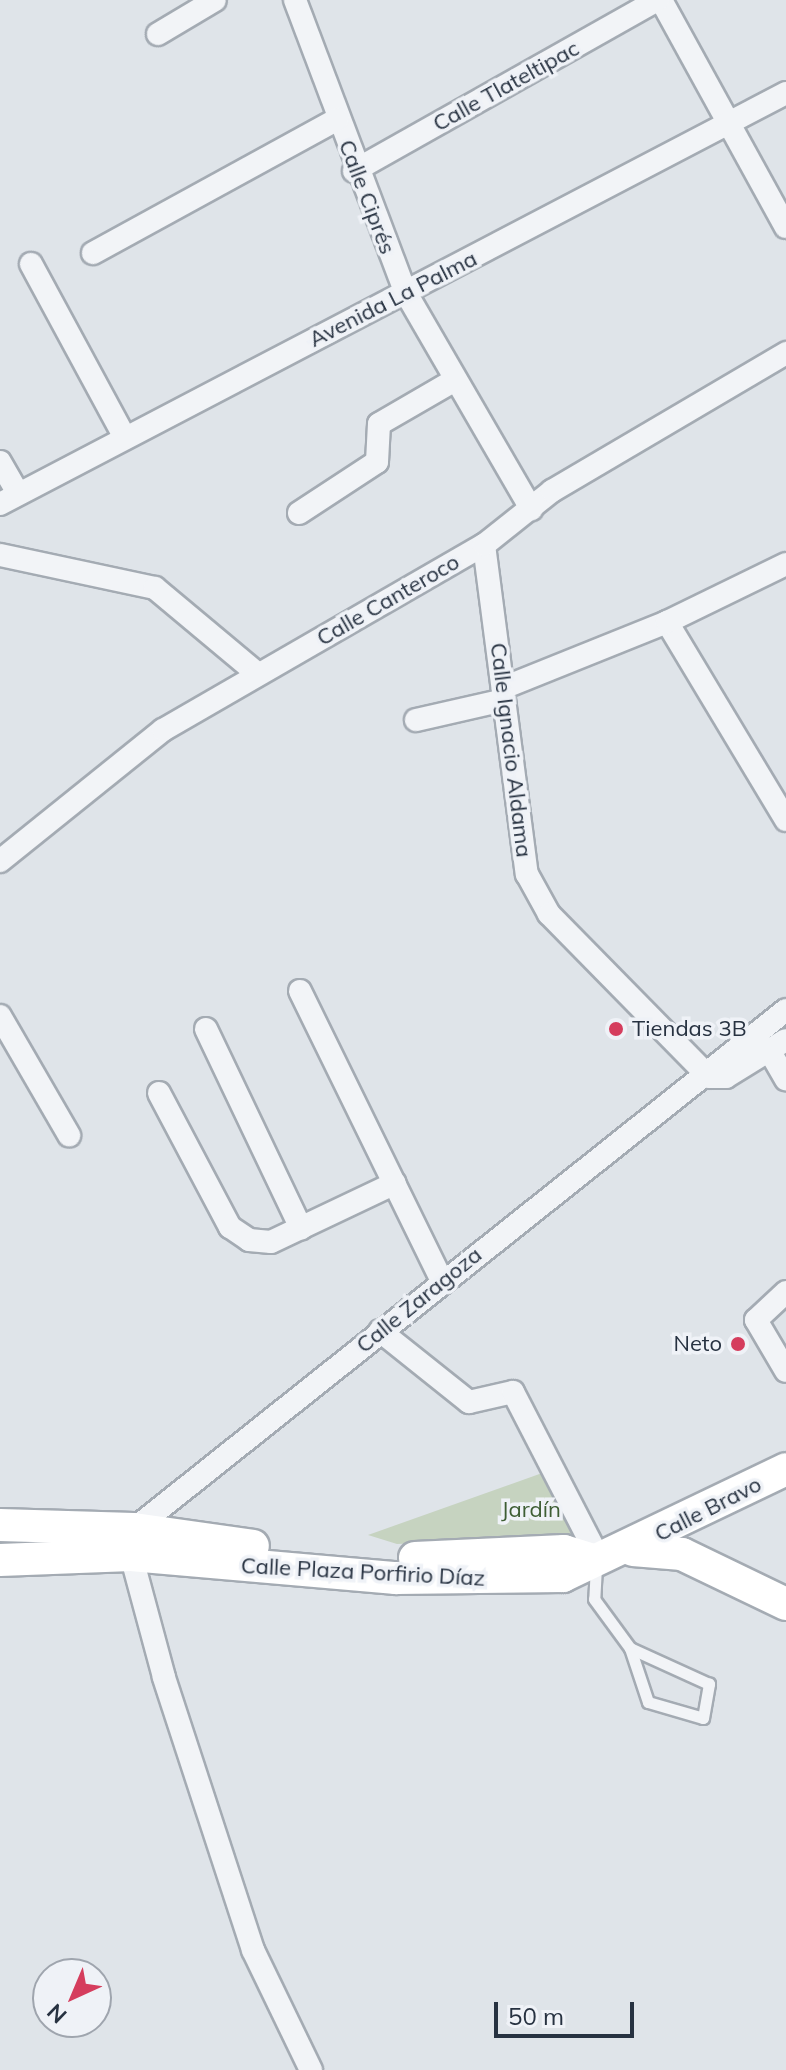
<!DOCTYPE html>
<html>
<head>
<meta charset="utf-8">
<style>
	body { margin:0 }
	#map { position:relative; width:786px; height:2070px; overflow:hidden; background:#dfe4e9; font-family:Mulish,sans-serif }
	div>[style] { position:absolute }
	.green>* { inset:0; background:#c6d3c0 }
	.roads { filter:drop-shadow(2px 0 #a4abb3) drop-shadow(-2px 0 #a4abb3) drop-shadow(0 2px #a4abb3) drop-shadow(0 -2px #a4abb3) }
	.service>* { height:11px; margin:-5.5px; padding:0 5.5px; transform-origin:5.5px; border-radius:5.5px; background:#f2f4f7 }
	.minor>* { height:22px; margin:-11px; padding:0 11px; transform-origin:11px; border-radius:11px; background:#f2f4f7 }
	.secondary>* { height:32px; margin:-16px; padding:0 16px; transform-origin:16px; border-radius:16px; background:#fff }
	.dots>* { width:22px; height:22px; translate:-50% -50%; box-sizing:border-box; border:4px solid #eff2f7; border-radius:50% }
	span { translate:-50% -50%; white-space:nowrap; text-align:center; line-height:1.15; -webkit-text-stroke:7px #eff2f7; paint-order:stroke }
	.street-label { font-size:22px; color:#273241 }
	.poi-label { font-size:22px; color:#273241 }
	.left { translate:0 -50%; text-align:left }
	.right { translate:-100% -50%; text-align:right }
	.park-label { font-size:22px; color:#3e5e34 }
	.north { position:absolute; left:32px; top:1958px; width:80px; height:80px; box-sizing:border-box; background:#eff2f7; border:2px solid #9fa5ae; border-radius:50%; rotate:224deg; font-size:22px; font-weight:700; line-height:32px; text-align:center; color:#273241 }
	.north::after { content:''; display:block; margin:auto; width:28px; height:36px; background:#d53d5d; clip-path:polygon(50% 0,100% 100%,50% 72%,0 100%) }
	.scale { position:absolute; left:494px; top:2002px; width:140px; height:36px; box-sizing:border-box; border:4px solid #273241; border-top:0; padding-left:10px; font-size:24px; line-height:28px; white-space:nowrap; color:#273241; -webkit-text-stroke:6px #eff2f7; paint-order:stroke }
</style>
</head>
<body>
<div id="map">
	<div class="green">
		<i style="clip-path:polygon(545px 1472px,578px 1536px,397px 1544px,368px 1535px)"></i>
	</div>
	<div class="roads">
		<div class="service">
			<i style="left:596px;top:1566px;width:33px;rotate:93deg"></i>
			<i style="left:594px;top:1599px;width:61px;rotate:53.7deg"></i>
			<i style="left:630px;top:1648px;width:57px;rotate:71.6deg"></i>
			<i style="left:648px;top:1702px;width:57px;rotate:16.2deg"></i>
			<i style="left:703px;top:1718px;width:35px;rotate:-80deg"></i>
			<i style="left:709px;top:1684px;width:87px;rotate:-155.5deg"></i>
		</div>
		<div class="minor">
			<i style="left:295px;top:0;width:313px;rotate:69.3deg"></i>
			<i style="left:406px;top:293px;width:250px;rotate:59.9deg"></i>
			<i style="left:661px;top:0;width:259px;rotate:61.2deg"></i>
			<i style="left:158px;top:34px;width:66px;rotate:-30.8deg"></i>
			<i style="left:354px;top:171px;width:349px;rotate:-29.4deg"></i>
			<i style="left:93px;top:253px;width:279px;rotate:-28.7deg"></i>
			<i style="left:31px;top:264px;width:196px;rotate:61.6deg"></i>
			<i style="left:0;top:462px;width:36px;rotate:60deg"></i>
			<i style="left:0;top:504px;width:887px;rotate:-27.61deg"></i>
			<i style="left:299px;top:513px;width:93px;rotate:-33.2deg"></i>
			<i style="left:377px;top:462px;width:38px;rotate:-87deg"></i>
			<i style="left:379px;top:424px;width:88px;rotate:-30.1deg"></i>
			<i style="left:484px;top:545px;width:332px;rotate:82.6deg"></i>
			<i style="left:527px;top:874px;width:46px;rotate:61.2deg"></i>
			<i style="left:549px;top:914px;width:228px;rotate:45.5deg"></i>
			<i style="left:0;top:555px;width:158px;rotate:12deg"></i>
			<i style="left:155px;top:588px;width:134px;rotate:39.9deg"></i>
			<i style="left:667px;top:622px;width:231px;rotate:59deg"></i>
			<i style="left:503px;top:688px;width:177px;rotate:-21.9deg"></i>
			<i style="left:667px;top:622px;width:132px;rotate:-26deg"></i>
			<i style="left:416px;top:720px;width:90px;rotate:-12.8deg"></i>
			<i style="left:0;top:861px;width:209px;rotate:-38.8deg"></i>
			<i style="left:163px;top:730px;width:370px;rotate:-30deg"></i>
			<i style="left:484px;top:545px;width:87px;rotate:-38.5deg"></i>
			<i style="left:552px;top:491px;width:272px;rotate:-30.5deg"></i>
			<i style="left:300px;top:991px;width:325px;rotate:63.9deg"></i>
			<i style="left:0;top:1016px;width:138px;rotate:59.9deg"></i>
			<i style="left:206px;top:1029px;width:221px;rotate:64.5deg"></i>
			<i style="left:769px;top:1050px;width:34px;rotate:60deg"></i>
			<i style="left:709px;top:1077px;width:17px"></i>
			<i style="left:726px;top:1077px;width:70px;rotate:-31.7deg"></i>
			<i style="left:159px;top:1093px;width:152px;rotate:62.1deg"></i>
			<i style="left:230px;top:1227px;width:23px;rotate:34deg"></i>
			<i style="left:249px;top:1240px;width:22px;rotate:5deg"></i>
			<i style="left:271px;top:1242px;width:137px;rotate:-25.4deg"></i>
			<i style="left:786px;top:1292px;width:41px;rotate:137deg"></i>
			<i style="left:756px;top:1320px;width:59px;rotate:59.5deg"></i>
			<i style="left:380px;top:1331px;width:114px;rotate:38.6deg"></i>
			<i style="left:469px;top:1402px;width:45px;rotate:-12.8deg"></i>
			<i style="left:513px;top:1392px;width:186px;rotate:62.7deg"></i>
			<i style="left:311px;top:2070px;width:133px;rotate:-115.8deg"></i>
			<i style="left:253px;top:1950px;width:287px;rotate:-108.1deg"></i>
			<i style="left:164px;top:1677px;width:126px;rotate:-105.1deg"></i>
			<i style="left:131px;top:1555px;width:26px;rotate:-83deg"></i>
			<i style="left:134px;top:1529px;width:833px;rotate:-38.52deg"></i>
		</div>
		<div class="secondary">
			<i style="left:0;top:1525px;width:134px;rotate:1.7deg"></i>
			<i style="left:134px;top:1529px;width:120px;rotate:8.1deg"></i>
			<i style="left:633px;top:1550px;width:49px;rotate:4.7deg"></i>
			<i style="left:682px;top:1554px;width:115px;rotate:25.7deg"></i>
			<i style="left:415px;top:1558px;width:149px;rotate:-2.7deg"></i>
			<i style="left:564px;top:1551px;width:28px;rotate:17deg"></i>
			<i style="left:0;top:1560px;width:131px;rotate:-2.2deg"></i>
			<i style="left:131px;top:1555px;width:266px;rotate:5deg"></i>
			<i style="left:396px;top:1578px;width:167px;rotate:-0.7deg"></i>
			<i style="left:563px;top:1576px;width:247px;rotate:-25.6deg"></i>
		</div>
	</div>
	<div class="dots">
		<i style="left:616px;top:1029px;background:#d53d5d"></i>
		<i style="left:738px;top:1344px;background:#d53d5d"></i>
	</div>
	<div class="street-label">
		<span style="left:506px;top:86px;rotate:-29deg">Calle Tlateltipac</span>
		<span style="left:367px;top:197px;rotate:69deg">Calle Ciprés</span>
		<span style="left:393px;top:299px;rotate:-27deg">Avenida La Palma</span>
		<span style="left:388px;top:600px;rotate:-30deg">Calle Canteroco</span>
		<span style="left:511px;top:750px;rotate:83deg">Calle Ignacio Aldama</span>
		<span style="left:419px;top:1300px;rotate:-39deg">Calle Zaragoza</span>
		<span style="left:708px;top:1509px;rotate:-27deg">Calle Bravo</span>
		<span style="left:363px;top:1572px;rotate:3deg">Calle Plaza Porfirio Díaz</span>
	</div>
	<div class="poi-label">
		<span class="left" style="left:632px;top:1029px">Tiendas 3B</span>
		<span class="right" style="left:722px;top:1344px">Neto</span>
	</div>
	<div class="park-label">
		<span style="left:531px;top:1510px">Jardín</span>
	</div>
	<div class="north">N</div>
	<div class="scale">50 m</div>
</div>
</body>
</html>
